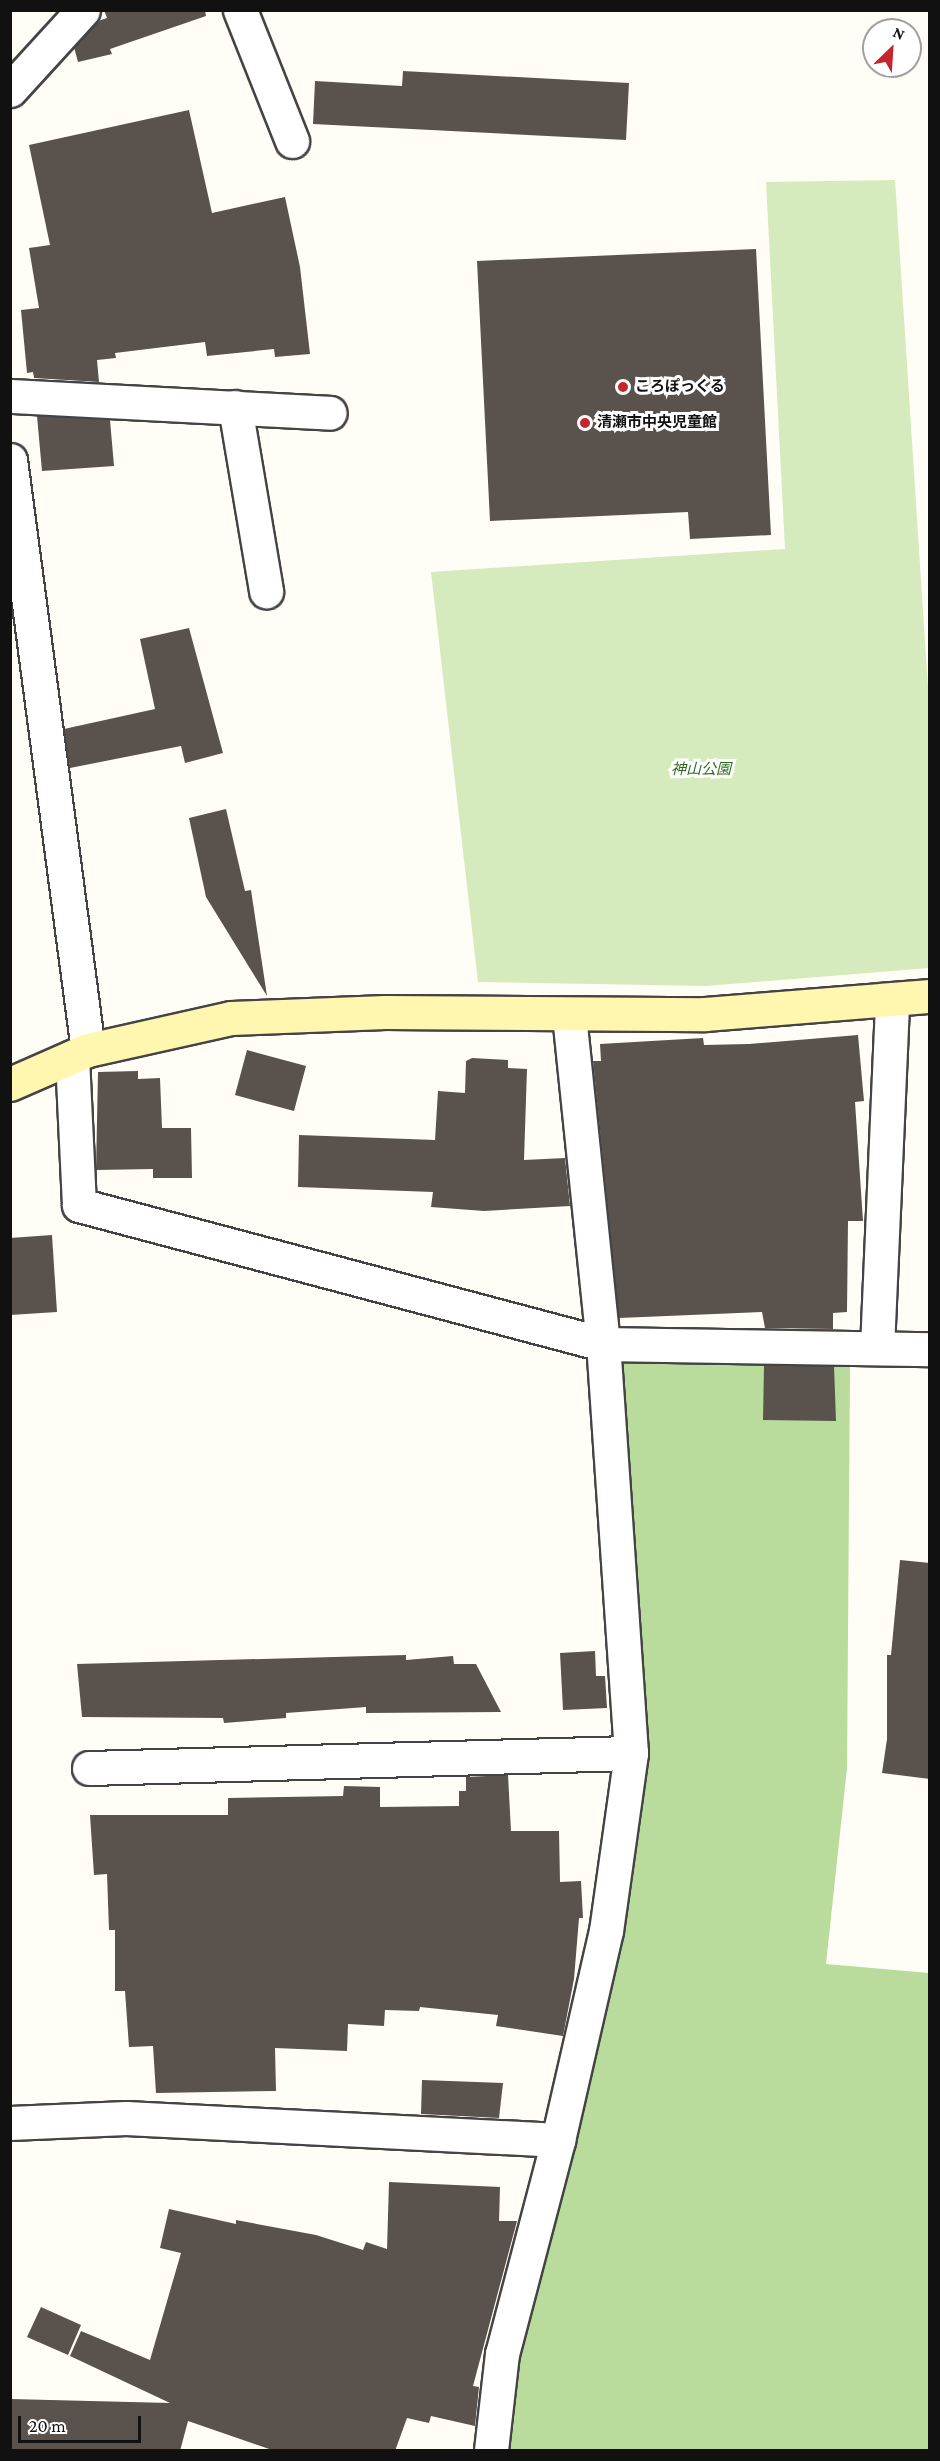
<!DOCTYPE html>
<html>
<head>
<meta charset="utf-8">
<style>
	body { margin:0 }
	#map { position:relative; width:940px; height:2461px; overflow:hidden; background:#fffdf5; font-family:"Crimson Pro","Noto Sans JP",serif }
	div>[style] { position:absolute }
	.green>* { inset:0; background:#d5ebbd }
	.forest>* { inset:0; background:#b9dc9c }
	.building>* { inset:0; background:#5a524d }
	.roads { filter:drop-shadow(2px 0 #444) drop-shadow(-2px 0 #444) drop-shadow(0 2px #444) drop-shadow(0 -2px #444) }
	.street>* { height:33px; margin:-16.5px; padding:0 16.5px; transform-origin:16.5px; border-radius:16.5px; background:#fff }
	.secondary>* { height:33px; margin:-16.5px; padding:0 16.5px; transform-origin:16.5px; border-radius:16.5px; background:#fff6b0 }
	.dots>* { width:16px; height:16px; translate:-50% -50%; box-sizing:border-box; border:3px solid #fff; border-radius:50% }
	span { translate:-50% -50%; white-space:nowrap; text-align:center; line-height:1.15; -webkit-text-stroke:6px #fff; paint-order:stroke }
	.poi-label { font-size:15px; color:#111; font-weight:700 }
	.left { translate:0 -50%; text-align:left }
	.park-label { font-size:15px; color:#2f6b1f; font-style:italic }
	.frame { position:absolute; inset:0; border:12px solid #111; pointer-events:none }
	.north { position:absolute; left:862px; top:18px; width:60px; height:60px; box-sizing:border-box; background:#fff; border:2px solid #a0a0a0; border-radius:50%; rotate:25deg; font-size:16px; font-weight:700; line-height:24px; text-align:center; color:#111 }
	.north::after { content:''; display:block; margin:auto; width:21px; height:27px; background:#c4262e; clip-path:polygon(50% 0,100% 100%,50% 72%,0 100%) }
	.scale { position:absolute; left:18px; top:2416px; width:123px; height:27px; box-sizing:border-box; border:3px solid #111; border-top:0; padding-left:8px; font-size:18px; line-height:21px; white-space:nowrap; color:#111; -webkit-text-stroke:4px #fff; paint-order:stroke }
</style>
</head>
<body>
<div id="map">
	<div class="green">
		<i style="clip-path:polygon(895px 180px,929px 703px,929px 968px,706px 986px,478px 982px,431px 572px,785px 549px,766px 182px)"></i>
	</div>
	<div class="forest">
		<i style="clip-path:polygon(616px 1357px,850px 1365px,847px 1768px,826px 1964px,929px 1973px,929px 2450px,510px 2450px,516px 2365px,627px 1907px,647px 1759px)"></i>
	</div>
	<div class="building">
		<i style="clip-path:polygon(104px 10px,205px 10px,206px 16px,110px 49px,112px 54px,78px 62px,74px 47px,98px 21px,107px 18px)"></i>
		<i style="clip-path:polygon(403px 71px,629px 83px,626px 140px,313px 124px,315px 81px,402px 86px)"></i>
		<i style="clip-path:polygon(189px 110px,212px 213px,285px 197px,300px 267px,310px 354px,275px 357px,274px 349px,207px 356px,205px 342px,115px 353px,116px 358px,97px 360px,99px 382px,34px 378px,33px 372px,27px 373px,21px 310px,39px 308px,29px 248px,50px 245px,29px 145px)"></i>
		<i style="clip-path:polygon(756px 249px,771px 535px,690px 539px,688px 512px,490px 521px,477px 261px)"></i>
		<i style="clip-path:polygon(37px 416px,110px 420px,114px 466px,42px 471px)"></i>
		<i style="clip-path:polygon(189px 628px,223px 753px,185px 763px,181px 746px,70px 768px,64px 729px,155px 709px,140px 639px)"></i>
		<i style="clip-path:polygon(226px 809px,245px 891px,251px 890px,267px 996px,206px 897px,189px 818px)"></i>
		<i style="clip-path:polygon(858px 1035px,864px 1101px,855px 1102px,863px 1221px,848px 1221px,847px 1312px,833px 1313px,833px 1329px,765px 1328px,762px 1312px,619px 1318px,593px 1061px,601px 1061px,600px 1044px,703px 1038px,704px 1045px,749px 1044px)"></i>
		<i style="clip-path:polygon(247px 1050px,306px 1066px,294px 1111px,235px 1095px)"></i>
		<i style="clip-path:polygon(472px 1058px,508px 1060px,508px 1068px,527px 1069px,524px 1160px,565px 1158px,570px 1206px,484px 1211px,431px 1207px,433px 1192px,298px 1187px,299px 1135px,435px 1140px,438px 1091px,465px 1093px,466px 1061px)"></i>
		<i style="clip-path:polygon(138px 1071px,138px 1079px,160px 1078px,162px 1128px,191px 1128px,192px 1178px,153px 1178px,153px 1169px,96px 1170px,98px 1072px)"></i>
		<i style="clip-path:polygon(52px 1235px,57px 1312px,10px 1315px,10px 1238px)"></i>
		<i style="clip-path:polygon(764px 1365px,834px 1366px,836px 1421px,763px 1420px)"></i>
		<i style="clip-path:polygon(900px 1560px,930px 1563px,930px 1779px,882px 1773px,887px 1739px,887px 1655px,891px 1655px)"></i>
		<i style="clip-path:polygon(595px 1651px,596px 1676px,605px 1676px,607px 1708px,563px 1710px,560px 1653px)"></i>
		<i style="clip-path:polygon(406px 1655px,406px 1660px,453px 1656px,454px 1664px,476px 1664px,501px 1712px,366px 1713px,366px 1707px,286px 1713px,286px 1718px,224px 1723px,223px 1718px,82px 1717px,77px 1664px)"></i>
		<i style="clip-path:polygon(508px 1775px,511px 1831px,559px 1831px,560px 1882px,581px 1881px,583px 1918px,579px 1918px,574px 1979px,563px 2036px,496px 2026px,498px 2015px,420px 2007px,419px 2011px,385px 2010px,384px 2026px,348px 2024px,347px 2051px,275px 2048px,276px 2091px,156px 2093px,153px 2046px,129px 2047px,125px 1991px,115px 1991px,115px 1930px,109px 1930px,107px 1874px,94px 1875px,90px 1815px,228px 1815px,228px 1798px,343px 1796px,344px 1786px,380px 1787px,380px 1807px,459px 1806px,459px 1791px,466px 1791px,466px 1777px)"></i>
		<i style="clip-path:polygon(422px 2080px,503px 2083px,499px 2118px,421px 2114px)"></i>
		<i style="clip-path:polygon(389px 2182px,500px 2187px,499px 2221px,517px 2221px,473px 2386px,479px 2387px,475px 2426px,431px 2416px,429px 2423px,407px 2418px,395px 2451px,275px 2451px,188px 2421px,180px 2451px,10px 2451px,10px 2399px,170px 2403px,70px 2356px,81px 2331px,150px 2360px,181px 2253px,160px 2248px,169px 2209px,236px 2224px,236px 2220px,316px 2235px,363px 2250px,366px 2242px,387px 2249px)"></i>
		<i style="clip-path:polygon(41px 2307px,81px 2325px,68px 2355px,27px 2337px)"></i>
	</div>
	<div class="roads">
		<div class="street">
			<i style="left:240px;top:10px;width:141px;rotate:68.3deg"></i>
			<i style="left:10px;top:90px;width:108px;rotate:-47.6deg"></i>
			<i style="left:10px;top:396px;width:320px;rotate:3deg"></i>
			<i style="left:235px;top:407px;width:187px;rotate:80.4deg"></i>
			<i style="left:10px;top:460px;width:595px;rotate:82.47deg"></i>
			<i style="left:72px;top:1057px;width:148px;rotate:87.3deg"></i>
			<i style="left:79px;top:1205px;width:542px;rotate:14.86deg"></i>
			<i style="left:603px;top:1344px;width:327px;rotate:0.9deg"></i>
			<i style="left:877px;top:1348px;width:348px;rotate:-87.5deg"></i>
			<i style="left:89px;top:1768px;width:542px;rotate:-1.59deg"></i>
			<i style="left:10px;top:2123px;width:116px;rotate:-2.5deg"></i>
			<i style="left:126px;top:2118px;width:433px;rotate:2.9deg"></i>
			<i style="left:491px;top:2450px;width:97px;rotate:-83.5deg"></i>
			<i style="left:502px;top:2354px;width:221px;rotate:-75.3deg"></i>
			<i style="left:558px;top:2140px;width:214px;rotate:-77.1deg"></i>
			<i style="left:606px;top:1931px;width:180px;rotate:-82deg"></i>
			<i style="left:631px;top:1753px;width:410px;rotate:-93.9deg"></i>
			<i style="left:603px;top:1344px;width:331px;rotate:-95.9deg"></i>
		</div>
		<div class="secondary">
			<i style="left:10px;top:1084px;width:85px;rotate:-23.6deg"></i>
			<i style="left:88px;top:1050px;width:147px;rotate:-12.6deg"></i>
			<i style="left:231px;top:1018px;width:154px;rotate:-2.2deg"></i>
			<i style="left:385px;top:1012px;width:320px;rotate:0.4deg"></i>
			<i style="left:705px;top:1014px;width:226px;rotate:-4.6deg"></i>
		</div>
	</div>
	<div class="dots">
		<i style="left:623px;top:387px;background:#c4262e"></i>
		<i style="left:585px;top:423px;background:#c4262e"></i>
	</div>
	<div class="poi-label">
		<span class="left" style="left:635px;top:387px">ころぽっくる</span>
		<span class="left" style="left:597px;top:423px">清瀬市中央児童館</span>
	</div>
	<div class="park-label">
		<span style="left:701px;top:770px">神山公園</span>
	</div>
	<div class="frame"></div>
	<div class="north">N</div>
	<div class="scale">20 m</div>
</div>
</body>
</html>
